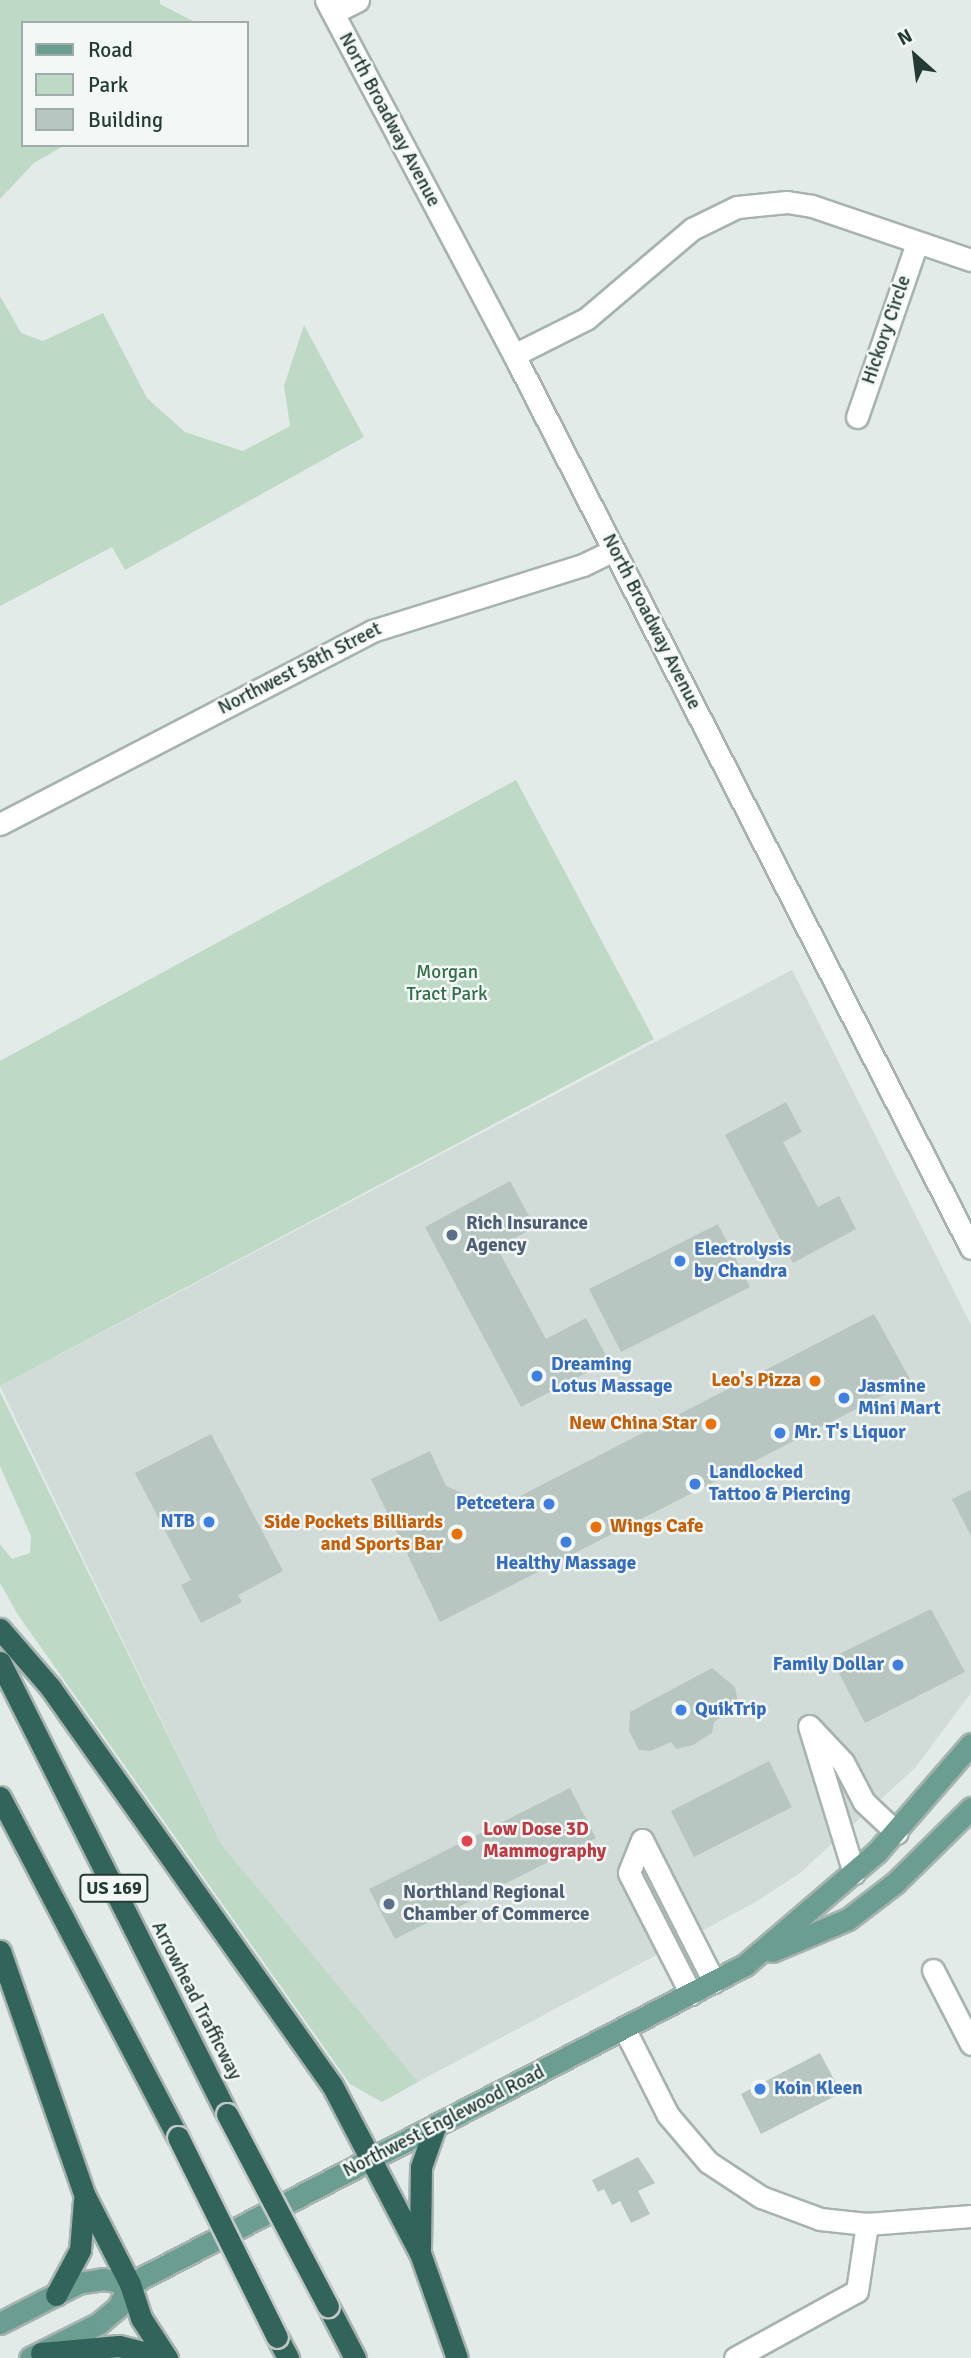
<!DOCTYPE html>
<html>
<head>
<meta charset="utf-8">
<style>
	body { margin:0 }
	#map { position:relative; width:971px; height:2358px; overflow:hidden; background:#e3ebe8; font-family:Signika,sans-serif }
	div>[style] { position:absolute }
	.built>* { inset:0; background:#d1dbd7 }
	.green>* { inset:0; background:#bedac6 }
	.building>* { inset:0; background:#b8c6c1 }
	.roads { filter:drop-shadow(2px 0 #a6b3af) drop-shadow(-2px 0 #a6b3af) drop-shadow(0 2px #a6b3af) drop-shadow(0 -2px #a6b3af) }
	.minor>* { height:21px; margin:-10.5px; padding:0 10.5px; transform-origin:10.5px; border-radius:10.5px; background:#fff }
	.major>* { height:21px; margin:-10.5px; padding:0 10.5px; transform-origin:10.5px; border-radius:10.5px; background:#6b9d91 }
	.highway>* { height:21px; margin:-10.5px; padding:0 10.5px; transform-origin:10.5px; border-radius:10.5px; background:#33645b }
	.bridges { filter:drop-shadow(2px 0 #c2c8c6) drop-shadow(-2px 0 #c2c8c6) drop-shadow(0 2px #c2c8c6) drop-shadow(0 -2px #c2c8c6) }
	.highway-bridge>* { height:21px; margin:-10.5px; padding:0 10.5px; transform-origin:10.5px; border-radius:10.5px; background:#33645b }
	.dots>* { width:19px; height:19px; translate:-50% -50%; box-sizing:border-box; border:4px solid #f3f8f6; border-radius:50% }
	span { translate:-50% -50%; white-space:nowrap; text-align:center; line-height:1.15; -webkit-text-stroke:5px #f3f8f6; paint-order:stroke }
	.shield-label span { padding:2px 5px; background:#f3f8f6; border:2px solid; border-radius:5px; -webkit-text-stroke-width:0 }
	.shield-label { font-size:18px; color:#243b35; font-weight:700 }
	.street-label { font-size:19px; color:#243b35 }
	.park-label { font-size:19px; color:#326e4a }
	.service-label { font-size:19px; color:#4e5e75; font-weight:700 }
	.left { translate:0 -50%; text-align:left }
	.shop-label { font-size:19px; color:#366cbe; font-weight:700 }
	.right { translate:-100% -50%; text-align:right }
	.food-label { font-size:19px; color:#c56008; font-weight:700 }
	.health-label { font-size:19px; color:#be3a42; font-weight:700 }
	.legend { position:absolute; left:21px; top:21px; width:228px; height:126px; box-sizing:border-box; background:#f3f8f6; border:2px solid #a0aca9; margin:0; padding:9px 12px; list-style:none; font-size:21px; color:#243b35 }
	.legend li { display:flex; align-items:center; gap:14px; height:35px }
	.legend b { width:35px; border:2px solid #a0aca9 }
	.north { position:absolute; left:880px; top:21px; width:70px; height:70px; -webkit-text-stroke:5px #f3f8f6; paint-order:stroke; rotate:332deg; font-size:19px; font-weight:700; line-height:28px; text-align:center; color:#243b35 }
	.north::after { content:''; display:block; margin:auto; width:24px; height:32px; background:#243b35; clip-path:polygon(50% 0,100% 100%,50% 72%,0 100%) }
</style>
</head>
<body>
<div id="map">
	<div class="built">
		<i style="clip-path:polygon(792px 970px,971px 1325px,971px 1693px,915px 1768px,800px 1873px,754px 1903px,418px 2082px,221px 1844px,0 1386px)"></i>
	</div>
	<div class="green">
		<i style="clip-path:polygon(0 0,160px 0,160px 4px,193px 21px,23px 23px,23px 145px,65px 145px,34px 163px,0 199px)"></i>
		<i style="clip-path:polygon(0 296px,21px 333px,43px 341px,103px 313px,147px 398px,185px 432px,243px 451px,290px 426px,284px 386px,304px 325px,364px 437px,125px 570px,112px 547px,0 606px)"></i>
		<i style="clip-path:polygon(516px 780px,654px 1039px,0 1386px,0 1061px)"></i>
		<i style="clip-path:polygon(0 1392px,221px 1844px,418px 2082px,382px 2102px,350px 2084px,18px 1615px,0 1583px,0 1544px,12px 1559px,30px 1553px,31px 1536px,0 1466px)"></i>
	</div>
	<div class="building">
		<i style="clip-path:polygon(786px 1102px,802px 1132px,783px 1142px,818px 1207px,839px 1196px,856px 1229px,793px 1263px,725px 1135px)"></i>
		<i style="clip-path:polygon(510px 1181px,535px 1227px,497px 1248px,546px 1339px,586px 1318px,609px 1361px,521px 1407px,425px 1227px)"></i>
		<i style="clip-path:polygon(718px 1224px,750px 1287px,621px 1352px,589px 1289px)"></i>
		<i style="clip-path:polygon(874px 1314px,911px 1381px,440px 1622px,371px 1479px,430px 1451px,446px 1486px,497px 1508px)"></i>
		<i style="clip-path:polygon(211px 1434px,283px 1571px,238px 1595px,242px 1602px,201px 1623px,181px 1585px,191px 1580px,135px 1473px)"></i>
		<i style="clip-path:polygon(971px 1490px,971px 1536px,952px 1499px)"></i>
		<i style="clip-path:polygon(931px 1609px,965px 1672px,865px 1723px,831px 1658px)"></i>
		<i style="clip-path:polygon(712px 1668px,735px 1687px,738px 1703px,734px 1709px,714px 1722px,712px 1733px,693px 1745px,676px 1749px,671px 1742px,650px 1751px,639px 1750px,629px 1731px,630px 1712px)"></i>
		<i style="clip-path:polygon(769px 1761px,792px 1807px,694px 1857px,671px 1811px)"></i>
		<i style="clip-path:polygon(570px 1788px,596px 1838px,395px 1939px,369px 1889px)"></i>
		<i style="clip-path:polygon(820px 2053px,841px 2093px,761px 2134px,741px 2094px)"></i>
		<i style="clip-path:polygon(638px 2157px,655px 2183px,638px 2191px,650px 2214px,631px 2223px,620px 2201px,612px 2205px,604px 2189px,598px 2192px,592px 2180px)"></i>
	</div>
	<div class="roads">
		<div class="minor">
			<i style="left:326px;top:0;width:402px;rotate:62.1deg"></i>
			<i style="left:514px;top:355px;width:1003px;rotate:62.9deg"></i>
			<i style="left:333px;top:13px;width:28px;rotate:-27deg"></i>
			<i style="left:514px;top:355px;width:80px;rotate:-26.6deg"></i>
			<i style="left:586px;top:319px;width:139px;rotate:-40.3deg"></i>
			<i style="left:692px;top:229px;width:50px;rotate:-26.1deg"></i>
			<i style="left:737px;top:207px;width:50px;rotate:-5.7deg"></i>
			<i style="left:787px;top:202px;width:25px;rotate:9deg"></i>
			<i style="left:812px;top:206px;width:168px;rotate:18.8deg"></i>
			<i style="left:857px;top:417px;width:184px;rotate:-71deg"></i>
			<i style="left:0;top:824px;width:419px;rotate:-27.4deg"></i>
			<i style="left:372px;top:631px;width:221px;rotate:-17.4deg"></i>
			<i style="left:583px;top:565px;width:34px;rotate:-26deg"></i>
			<i style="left:809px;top:1726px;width:154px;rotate:73deg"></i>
			<i style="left:810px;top:1727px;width:48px;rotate:46.7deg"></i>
			<i style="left:843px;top:1762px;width:45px;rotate:62.3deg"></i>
			<i style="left:864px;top:1802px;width:45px;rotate:43.2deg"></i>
			<i style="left:642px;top:1840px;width:35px;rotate:112deg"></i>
			<i style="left:629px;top:1873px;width:136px;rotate:62.9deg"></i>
			<i style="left:642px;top:1840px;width:159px;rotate:63.1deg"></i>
			<i style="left:933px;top:1970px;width:83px;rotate:62.8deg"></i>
			<i style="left:625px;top:2030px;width:95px;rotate:63.2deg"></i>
			<i style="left:668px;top:2115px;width:62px;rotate:49.6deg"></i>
			<i style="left:708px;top:2162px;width:64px;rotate:33.4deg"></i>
			<i style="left:761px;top:2197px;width:63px;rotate:20.4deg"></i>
			<i style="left:820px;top:2219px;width:47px;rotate:6.1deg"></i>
			<i style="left:867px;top:2224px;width:104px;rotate:-4.4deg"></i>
			<i style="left:735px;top:2358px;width:139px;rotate:-28.8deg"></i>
			<i style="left:857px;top:2291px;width:68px;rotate:-81.5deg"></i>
		</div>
		<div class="major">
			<i style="left:772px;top:1951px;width:82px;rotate:-22.8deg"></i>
			<i style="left:848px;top:1919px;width:59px;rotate:-37.5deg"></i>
			<i style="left:895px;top:1883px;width:107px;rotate:-44.6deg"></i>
			<i style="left:0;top:2323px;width:88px;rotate:-27.1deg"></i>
			<i style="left:78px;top:2283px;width:25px;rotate:-9deg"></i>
			<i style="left:103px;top:2279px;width:27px;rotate:10deg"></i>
			<i style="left:30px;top:2358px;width:76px;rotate:-26.6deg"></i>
			<i style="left:98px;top:2324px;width:26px;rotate:-40deg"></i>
			<i style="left:118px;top:2307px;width:26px;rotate:-62deg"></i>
			<i style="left:130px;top:2284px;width:693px;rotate:-27.42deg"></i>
			<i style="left:745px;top:1965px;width:174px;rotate:-40.6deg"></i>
			<i style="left:877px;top:1852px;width:143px;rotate:-49deg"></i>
		</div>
		<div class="highway">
			<i style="left:0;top:1629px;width:77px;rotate:49.2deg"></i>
			<i style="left:50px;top:1687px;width:488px;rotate:54.7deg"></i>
			<i style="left:332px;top:2085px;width:190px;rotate:62.4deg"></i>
			<i style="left:420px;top:2253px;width:111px;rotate:70.6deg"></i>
			<i style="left:0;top:1662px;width:506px;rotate:63.33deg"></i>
			<i style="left:0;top:1797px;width:384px;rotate:62.4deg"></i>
			<i style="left:0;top:1951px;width:257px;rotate:70.9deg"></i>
			<i style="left:84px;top:2194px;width:101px;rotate:62.9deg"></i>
			<i style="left:130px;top:2284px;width:36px;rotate:72deg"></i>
			<i style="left:141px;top:2318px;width:48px;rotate:57deg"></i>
			<i style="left:420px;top:2248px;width:81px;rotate:-89.3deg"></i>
			<i style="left:421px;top:2167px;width:42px;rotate:-70.7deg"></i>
			<i style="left:56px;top:2295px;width:51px;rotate:-61.9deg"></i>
			<i style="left:80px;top:2250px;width:50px;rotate:-85.4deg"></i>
			<i style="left:328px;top:2306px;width:59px;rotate:62.6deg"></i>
			<i style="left:277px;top:2337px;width:24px;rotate:62deg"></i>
			<i style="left:41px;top:2353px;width:78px;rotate:-5.1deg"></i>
			<i style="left:119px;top:2346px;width:49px;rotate:14deg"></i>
		</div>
	</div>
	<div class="bridges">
		<div class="highway-bridge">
			<i style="left:227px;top:2114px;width:217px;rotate:62.3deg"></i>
			<i style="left:178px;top:2137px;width:223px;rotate:63.7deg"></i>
		</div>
	</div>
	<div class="dots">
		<i style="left:452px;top:1235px;background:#5c6f8a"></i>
		<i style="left:680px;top:1261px;background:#3f7fe0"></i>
		<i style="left:537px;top:1376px;background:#3f7fe0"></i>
		<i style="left:815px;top:1381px;background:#e8710a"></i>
		<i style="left:844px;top:1398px;background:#3f7fe0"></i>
		<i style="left:711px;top:1424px;background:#e8710a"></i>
		<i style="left:780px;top:1433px;background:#3f7fe0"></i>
		<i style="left:695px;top:1484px;background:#3f7fe0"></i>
		<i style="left:549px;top:1504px;background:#3f7fe0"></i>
		<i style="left:209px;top:1522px;background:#3f7fe0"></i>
		<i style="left:596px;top:1527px;background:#e8710a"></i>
		<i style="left:457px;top:1534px;background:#e8710a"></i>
		<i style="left:566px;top:1542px;background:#3f7fe0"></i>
		<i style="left:898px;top:1665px;background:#3f7fe0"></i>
		<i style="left:681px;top:1710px;background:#3f7fe0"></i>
		<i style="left:467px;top:1841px;background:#e0444e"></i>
		<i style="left:389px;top:1904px;background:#5c6f8a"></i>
		<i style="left:760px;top:2089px;background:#3f7fe0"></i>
	</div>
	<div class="shield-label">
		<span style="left:114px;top:1888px">US 169</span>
	</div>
	<div class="street-label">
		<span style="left:389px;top:120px;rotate:62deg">North Broadway Avenue</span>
		<span style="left:887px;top:330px;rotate:-71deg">Hickory Circle</span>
		<span style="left:651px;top:622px;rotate:63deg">North Broadway Avenue</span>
		<span style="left:300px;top:669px;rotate:-27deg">Northwest 58th Street</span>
		<span style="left:196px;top:2001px;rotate:63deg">Arrowhead Trafficway</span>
		<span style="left:444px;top:2122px;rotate:-27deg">Northwest Englewood Road</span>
	</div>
	<div class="park-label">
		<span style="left:447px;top:984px">Morgan<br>Tract Park</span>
	</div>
	<div class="service-label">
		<span class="left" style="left:466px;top:1235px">Rich Insurance<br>Agency</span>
		<span class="left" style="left:403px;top:1904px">Northland Regional<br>Chamber of Commerce</span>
	</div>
	<div class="shop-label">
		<span class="left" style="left:694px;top:1261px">Electrolysis<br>by Chandra</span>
		<span class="left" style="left:551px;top:1376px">Dreaming<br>Lotus Massage</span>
		<span class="left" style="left:858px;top:1398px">Jasmine<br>Mini Mart</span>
		<span class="left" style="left:794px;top:1433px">Mr. T's Liquor</span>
		<span class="left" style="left:709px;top:1484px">Landlocked<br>Tattoo &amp; Piercing</span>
		<span class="right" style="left:535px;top:1504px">Petcetera</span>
		<span class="right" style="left:195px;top:1522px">NTB</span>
		<span style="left:566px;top:1564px">Healthy Massage</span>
		<span class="right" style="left:884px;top:1665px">Family Dollar</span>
		<span class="left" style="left:695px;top:1710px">QuikTrip</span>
		<span class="left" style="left:774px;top:2089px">Koin Kleen</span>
	</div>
	<div class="food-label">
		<span class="right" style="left:801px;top:1381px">Leo's Pizza</span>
		<span class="right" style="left:697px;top:1424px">New China Star</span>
		<span class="right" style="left:443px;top:1534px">Side Pockets Billiards<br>and Sports Bar</span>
		<span class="left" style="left:610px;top:1527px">Wings Cafe</span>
	</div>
	<div class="health-label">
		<span class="left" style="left:483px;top:1841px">Low Dose 3D<br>Mammography</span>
	</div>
	<ul class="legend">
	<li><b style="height:9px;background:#6b9d91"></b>Road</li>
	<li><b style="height:19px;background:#bedac6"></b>Park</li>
	<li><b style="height:19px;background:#b8c6c1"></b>Building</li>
	</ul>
	<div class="north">N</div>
</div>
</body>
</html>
